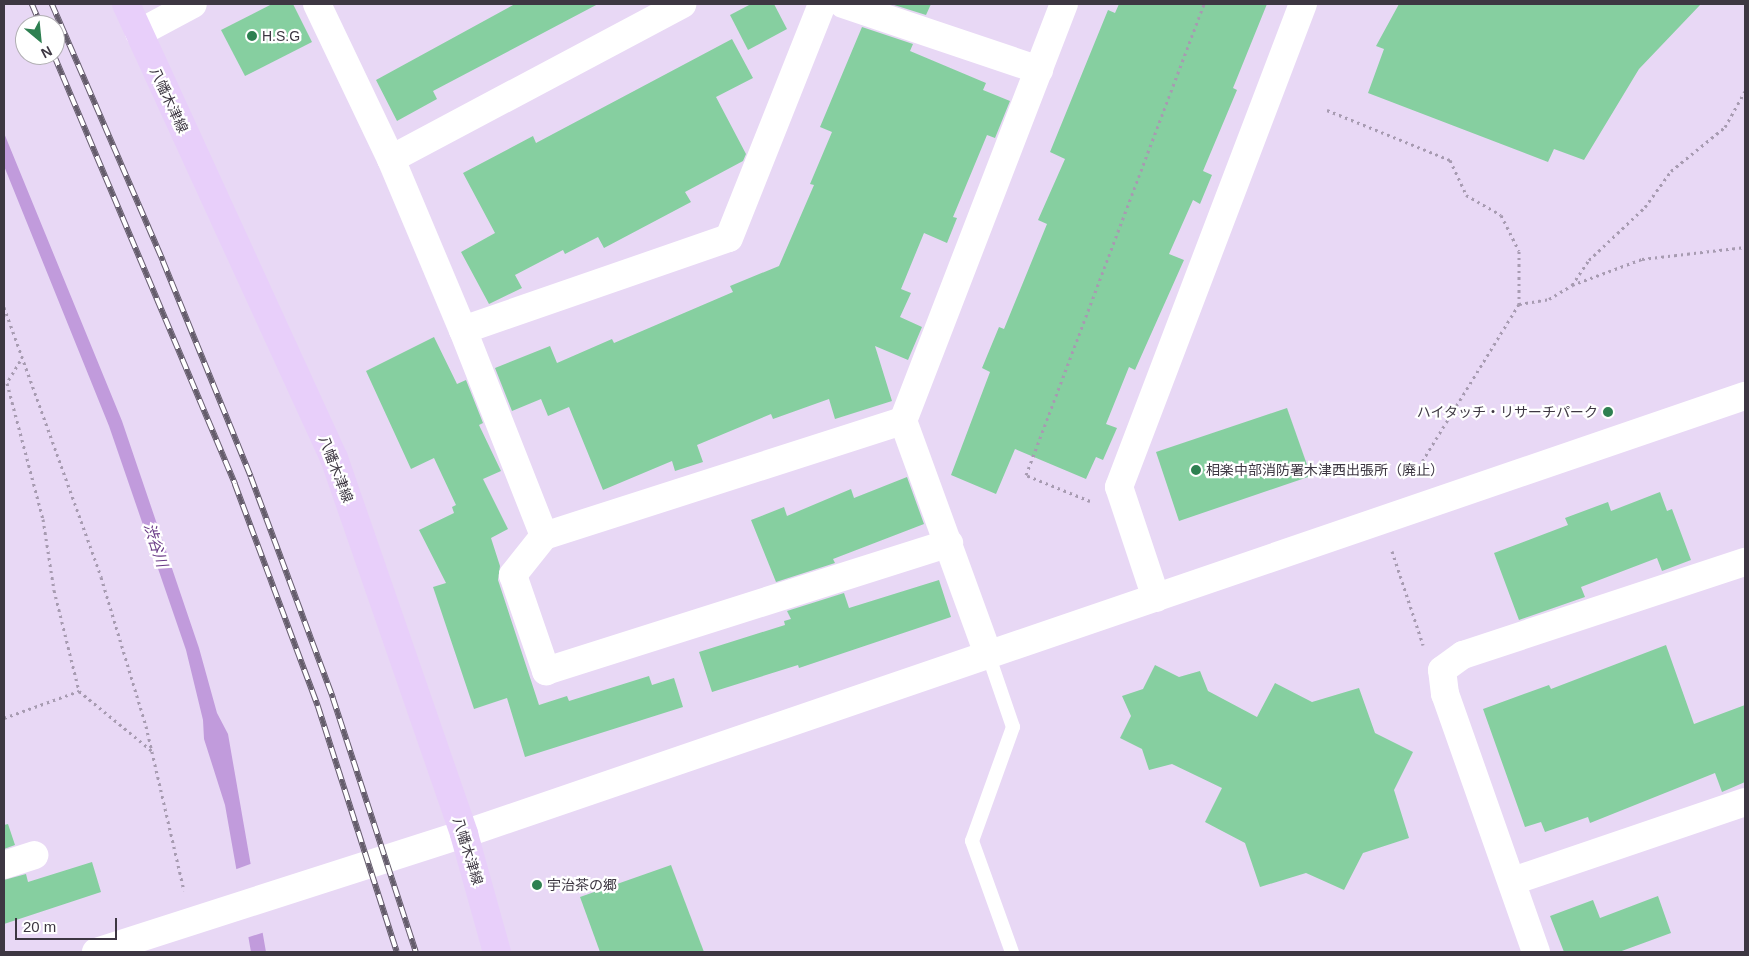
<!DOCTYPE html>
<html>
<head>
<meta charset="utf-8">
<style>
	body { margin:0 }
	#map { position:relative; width:1749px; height:956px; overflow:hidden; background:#e8d8f5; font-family:Arial,"Noto Sans JP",sans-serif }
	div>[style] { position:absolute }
	.water>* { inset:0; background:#c19bdc }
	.pier>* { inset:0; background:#e8d8f5 }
	.building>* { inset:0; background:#86cfa0 }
	.path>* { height:3px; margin-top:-1.5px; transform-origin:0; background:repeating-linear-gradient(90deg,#a79bb1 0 2.5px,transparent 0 6.5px) }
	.service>* { height:14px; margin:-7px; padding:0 7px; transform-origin:7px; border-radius:7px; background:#fff }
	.minor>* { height:28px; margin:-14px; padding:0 14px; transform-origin:14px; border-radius:14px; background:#fff }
	.tertiary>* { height:28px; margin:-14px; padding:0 14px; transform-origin:14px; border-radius:14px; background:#fff }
	.primary>* { height:28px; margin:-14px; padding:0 14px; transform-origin:14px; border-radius:14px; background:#e8cffa }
	.rail>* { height:5.5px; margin-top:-2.75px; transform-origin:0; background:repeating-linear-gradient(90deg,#fff 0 11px,#655d6c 0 22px); box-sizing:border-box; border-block:1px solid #655d6c }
	.dots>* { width:14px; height:14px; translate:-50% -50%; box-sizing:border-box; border:2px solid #fff; border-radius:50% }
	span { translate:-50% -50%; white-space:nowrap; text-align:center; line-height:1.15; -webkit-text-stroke:4.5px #fff; paint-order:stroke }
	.poi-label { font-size:14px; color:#3d3742 }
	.left { translate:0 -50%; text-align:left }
	.right { translate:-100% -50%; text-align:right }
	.street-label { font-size:14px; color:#3d3742 }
	.water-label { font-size:15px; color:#683885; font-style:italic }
	.frame { position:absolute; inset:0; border:5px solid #3d3742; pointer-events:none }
	.north { position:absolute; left:15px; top:15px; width:50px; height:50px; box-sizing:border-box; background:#fff; border:1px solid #b1afb3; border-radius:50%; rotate:152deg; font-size:14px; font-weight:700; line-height:20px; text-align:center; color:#3d3742 }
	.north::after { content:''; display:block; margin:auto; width:18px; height:22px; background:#2e8051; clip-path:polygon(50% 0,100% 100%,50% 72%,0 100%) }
	.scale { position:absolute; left:15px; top:918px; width:102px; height:22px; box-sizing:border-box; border:2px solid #3d3742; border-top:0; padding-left:6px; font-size:15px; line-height:18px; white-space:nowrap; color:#3d3742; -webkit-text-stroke:4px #fff; paint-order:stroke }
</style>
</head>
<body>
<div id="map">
	<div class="water">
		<i style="clip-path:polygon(4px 133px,122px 421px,199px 648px,217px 713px,228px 734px,266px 952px,251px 952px,225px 805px,204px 739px,203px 720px,186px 650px,109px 426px,4px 166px)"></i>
	</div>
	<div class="pier">
		<i style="clip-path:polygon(253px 863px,265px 932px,246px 938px,234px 870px)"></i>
	</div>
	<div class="building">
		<i style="clip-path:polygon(272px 4px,293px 4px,312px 42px,245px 76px,221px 30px)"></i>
		<i style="clip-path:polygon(515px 4px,598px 4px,433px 91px,437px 99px,397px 121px,376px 80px)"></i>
		<i style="clip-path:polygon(751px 4px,774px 4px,787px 29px,748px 50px,730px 15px)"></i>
		<i style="clip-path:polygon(891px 4px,931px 4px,926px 15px)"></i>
		<i style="clip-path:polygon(1119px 4px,1267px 4px,1233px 88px,1237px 90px,1203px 171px,1212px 175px,1200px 204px,1193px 200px,1169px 254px,1184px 260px,1135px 370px,1129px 367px,1106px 424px,1117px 428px,1103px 460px,1096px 457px,1086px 479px,1015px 449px,996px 494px,951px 475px,990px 372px,982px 368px,999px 327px,1004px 329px,1047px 224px,1038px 220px,1065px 159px,1050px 152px,1108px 10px,1115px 13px)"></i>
		<i style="clip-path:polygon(1399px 4px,1701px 4px,1639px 69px,1584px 160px,1554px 149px,1548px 162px,1368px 93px,1384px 49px,1376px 46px)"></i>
		<i style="clip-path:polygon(862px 27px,913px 44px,910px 51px,986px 83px,983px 90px,1010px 101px,995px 138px,987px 135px,953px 217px,957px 218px,947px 243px,924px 233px,901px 289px,911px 293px,900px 317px,922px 327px,908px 360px,875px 346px,892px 401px,835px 419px,829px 399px,773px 419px,771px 414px,697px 445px,703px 462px,675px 471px,672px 461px,603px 490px,569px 407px,548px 416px,541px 399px,512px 411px,495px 368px,550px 346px,557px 363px,612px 339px,614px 343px,733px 292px,730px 286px,779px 266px,814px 185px,810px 184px,832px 132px,820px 127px)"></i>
		<i style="clip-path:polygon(732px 39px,753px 78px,716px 97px,746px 154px,743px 161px,685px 192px,691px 202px,604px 248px,598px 237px,565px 254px,563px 250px,515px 275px,522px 288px,489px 304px,461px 252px,495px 233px,463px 173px,533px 136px,536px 143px)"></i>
		<i style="clip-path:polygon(434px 337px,457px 384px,466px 380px,483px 423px,479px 425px,501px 471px,483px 479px,508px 529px,491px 538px,500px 566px,498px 580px,539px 705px,567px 696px,569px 701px,649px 676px,652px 685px,674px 678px,683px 707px,525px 757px,507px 698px,474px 709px,433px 587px,446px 583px,419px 530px,454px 513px,452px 507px,456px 505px,434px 458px,411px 469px,366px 371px)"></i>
		<i style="clip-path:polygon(1287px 408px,1311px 476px,1179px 521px,1156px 452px)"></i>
		<i style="clip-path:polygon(907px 477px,924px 524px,833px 559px,835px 563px,776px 582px,751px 520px,784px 507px,787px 516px,851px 489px,854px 498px)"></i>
		<i style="clip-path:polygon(1660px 492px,1667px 511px,1672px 509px,1691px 560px,1662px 571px,1657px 558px,1581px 587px,1585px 597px,1519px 620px,1494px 553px,1568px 525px,1565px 518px,1608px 502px,1611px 511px)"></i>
		<i style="clip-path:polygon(939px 580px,951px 617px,799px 668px,798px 665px,712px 692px,699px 652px,785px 625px,784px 621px,791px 619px,787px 611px,844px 593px,849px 608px)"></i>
		<i style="clip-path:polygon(1666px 645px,1694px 724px,1745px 705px,1745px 782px,1722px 792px,1715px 773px,1590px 823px,1588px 817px,1545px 832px,1541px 822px,1525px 827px,1483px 709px,1549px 685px,1551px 689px)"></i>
		<i style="clip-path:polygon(1155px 665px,1179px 677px,1200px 671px,1208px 691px,1257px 717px,1275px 683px,1312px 702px,1359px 688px,1375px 733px,1413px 752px,1394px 790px,1409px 838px,1363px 853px,1344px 890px,1306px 873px,1260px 887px,1245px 843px,1205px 822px,1222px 788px,1172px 764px,1149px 770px,1142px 749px,1120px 738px,1131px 716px,1122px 696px,1143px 689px)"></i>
		<i style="clip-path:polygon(8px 824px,15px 845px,4px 849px,4px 825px)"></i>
		<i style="clip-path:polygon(92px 862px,101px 892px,4px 924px,4px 880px,26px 874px,28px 882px)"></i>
		<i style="clip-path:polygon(671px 865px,704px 952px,600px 952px,580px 897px)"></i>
		<i style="clip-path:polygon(1658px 896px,1671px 933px,1619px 952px,1564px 952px,1550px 916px,1593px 900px,1600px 918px)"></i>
	</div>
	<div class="path">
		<i style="left:1327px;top:110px;width:133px;rotate:22.1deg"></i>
		<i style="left:1450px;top:160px;width:38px;rotate:65deg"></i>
		<i style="left:1466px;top:195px;width:40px;rotate:29.7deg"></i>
		<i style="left:1501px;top:215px;width:40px;rotate:63.4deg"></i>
		<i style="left:1519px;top:251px;width:53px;rotate:90deg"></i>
		<i style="left:1519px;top:304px;width:202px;rotate:121.6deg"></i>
		<i style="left:1572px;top:285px;width:30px;rotate:-56deg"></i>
		<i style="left:1589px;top:260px;width:77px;rotate:-43.4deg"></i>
		<i style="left:1645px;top:207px;width:44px;rotate:-54.2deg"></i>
		<i style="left:1671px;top:171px;width:70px;rotate:-39.2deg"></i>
		<i style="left:1725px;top:127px;width:41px;rotate:-60.9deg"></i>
		<i style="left:1519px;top:304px;width:30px;rotate:-9deg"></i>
		<i style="left:1549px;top:299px;width:27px;rotate:-31deg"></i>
		<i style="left:1572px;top:285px;width:75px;rotate:-20.4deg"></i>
		<i style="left:1642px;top:259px;width:104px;rotate:-6.6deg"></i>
		<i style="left:4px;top:307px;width:287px;rotate:70.2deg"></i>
		<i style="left:101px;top:577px;width:156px;rotate:73.2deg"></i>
		<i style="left:146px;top:726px;width:169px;rotate:77deg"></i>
		<i style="left:20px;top:361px;width:26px;rotate:121deg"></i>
		<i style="left:7px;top:383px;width:141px;rotate:75.2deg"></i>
		<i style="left:43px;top:519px;width:72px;rotate:81.2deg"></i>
		<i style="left:54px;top:590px;width:104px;rotate:76.1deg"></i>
		<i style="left:1090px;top:501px;width:69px;rotate:-157.9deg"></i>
		<i style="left:1026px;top:475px;width:504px;rotate:-69.3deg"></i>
		<i style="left:1392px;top:551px;width:99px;rotate:71.7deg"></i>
		<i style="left:4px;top:718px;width:80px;rotate:-19.8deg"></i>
		<i style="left:79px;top:691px;width:94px;rotate:39.4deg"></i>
	</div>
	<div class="service">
		<i style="left:988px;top:654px;width:77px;rotate:71.1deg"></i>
		<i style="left:1013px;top:727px;width:121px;rotate:109.8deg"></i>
		<i style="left:972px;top:841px;width:118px;rotate:70.2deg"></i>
	</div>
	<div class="minor">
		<i style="left:317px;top:4px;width:172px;rotate:64.5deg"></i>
		<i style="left:391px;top:159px;width:186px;rotate:67.2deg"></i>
		<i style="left:463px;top:330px;width:221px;rotate:68.5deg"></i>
		<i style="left:544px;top:536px;width:377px;rotate:-17.8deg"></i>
		<i style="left:843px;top:4px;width:207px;rotate:18.6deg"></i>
		<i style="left:139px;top:33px;width:61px;rotate:-28.2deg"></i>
		<i style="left:391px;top:159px;width:330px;rotate:-28deg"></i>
		<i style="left:463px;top:330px;width:281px;rotate:-19.1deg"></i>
		<i style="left:729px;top:238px;width:252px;rotate:-68.3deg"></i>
		<i style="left:544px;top:536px;width:50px;rotate:128.5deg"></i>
		<i style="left:513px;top:575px;width:102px;rotate:71deg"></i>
		<i style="left:546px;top:671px;width:423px;rotate:-17.6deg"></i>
		<i style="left:1156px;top:598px;width:117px;rotate:-108.4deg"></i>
		<i style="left:1119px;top:487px;width:517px;rotate:-69.15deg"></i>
		<i style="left:988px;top:654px;width:248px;rotate:-110deg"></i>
		<i style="left:903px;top:421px;width:447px;rotate:-68.9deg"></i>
		<i style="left:4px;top:865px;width:32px;rotate:-18deg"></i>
		<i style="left:1513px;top:881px;width:245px;rotate:-18.8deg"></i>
		<i style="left:1536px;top:952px;width:274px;rotate:-109.4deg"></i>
		<i style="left:1445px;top:694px;width:24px;rotate:-97deg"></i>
		<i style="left:1442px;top:670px;width:26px;rotate:-36deg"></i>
		<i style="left:1463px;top:655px;width:297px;rotate:-18.3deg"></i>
	</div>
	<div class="tertiary">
		<i style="left:96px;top:952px;width:386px;rotate:-17.8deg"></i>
		<i style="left:464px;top:834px;width:1354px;rotate:-18.88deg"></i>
	</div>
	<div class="primary">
		<i style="left:126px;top:4px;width:499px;rotate:65.4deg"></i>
		<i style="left:334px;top:458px;width:398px;rotate:70.9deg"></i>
		<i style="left:464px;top:834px;width:123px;rotate:74.4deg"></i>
	</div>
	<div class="rail">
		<i style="left:32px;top:4px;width:23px;rotate:67deg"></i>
		<i style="left:52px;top:4px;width:280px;rotate:66.6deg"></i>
		<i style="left:163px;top:261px;width:233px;rotate:67.8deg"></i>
		<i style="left:251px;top:477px;width:236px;rotate:69.6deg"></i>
		<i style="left:333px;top:698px;width:267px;rotate:71.9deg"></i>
		<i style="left:54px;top:55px;width:466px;rotate:67.1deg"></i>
		<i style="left:235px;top:484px;width:237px;rotate:69.5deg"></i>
		<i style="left:318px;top:706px;width:258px;rotate:72.2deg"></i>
	</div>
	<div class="dots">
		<i style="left:252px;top:36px;background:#2e8051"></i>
		<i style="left:1608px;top:412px;background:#2e8051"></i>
		<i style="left:1196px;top:470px;background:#2e8051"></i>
		<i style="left:537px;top:885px;background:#2e8051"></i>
	</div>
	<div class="poi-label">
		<span class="left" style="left:262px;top:36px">H.S.G</span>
		<span class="right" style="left:1598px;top:412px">ハイタッチ・リサーチパーク</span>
		<span class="left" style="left:1206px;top:470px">相楽中部消防署木津西出張所（廃止）</span>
		<span class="left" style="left:547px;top:885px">宇治茶の郷</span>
	</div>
	<div class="street-label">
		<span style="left:169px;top:100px;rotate:65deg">八幡木津線</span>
		<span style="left:336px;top:469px;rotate:69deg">八幡木津線</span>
		<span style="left:468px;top:851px;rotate:73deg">八幡木津線</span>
	</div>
	<div class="water-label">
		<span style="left:156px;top:545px;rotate:72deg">渋谷川</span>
	</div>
	<div class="frame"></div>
	<div class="north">N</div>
	<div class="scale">20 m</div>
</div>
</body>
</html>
